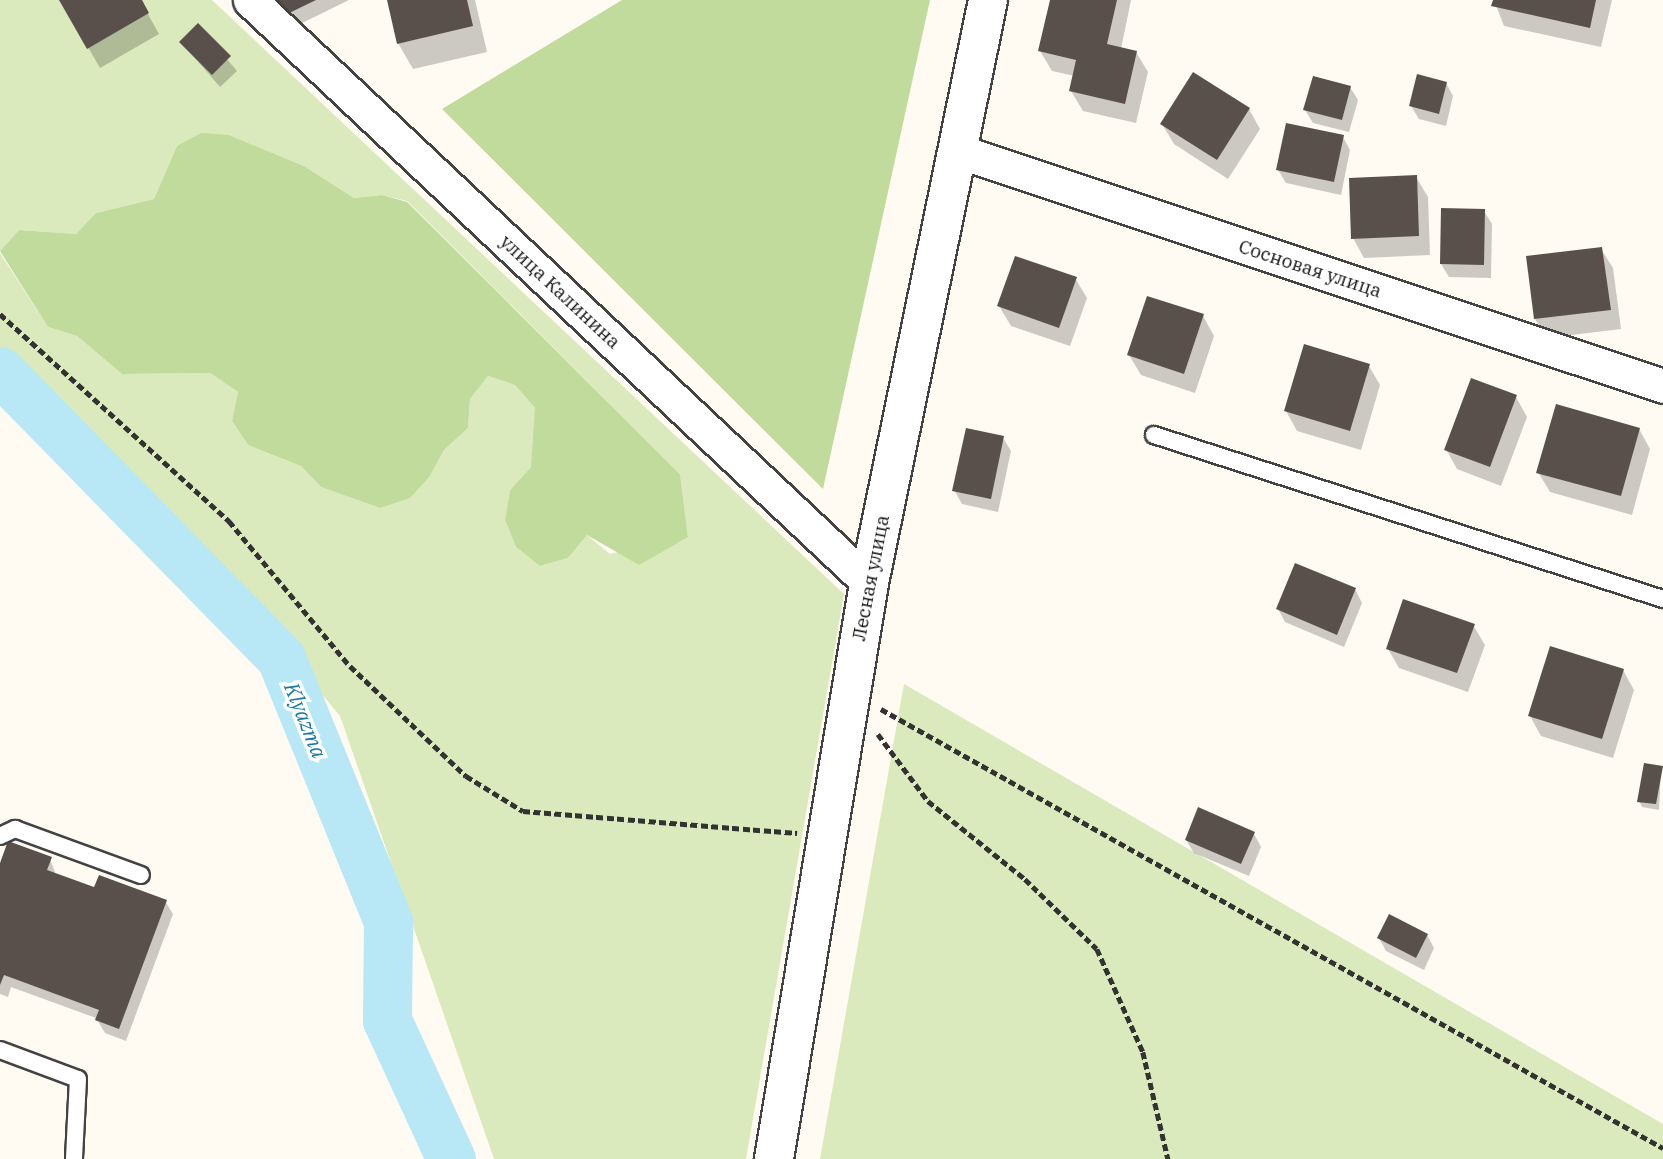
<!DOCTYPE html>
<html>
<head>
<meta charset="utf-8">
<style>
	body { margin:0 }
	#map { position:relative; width:1663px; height:1159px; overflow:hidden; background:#fffbf3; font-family:"IBM Plex Serif",serif }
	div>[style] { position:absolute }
	.green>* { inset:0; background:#daeabc }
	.forest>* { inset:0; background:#c0db9b }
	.shadow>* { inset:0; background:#0003 }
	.river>* { height:49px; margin:-24.5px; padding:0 24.5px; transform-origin:24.5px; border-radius:24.5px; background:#b8e7f6 }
	.building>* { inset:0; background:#59504c }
	.path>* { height:4.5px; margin-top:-2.25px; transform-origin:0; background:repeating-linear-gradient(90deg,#323232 0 7px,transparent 0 10.5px) }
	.roads { filter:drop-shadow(2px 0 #434343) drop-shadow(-2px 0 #434343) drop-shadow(0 2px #434343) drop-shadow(0 -2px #434343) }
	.service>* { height:16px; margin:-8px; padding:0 8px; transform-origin:8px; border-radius:8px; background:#fff }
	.minor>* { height:33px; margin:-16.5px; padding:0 16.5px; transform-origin:16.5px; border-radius:16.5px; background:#fff }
	.tertiary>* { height:38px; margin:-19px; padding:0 19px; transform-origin:19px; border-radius:19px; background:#fff }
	span { translate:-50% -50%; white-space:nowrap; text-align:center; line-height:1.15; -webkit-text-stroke:7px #fff; paint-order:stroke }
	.street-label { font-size:19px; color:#101010 }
	.water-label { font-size:21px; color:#1878a3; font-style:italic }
</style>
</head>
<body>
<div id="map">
	<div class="green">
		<i style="clip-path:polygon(0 0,212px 0,844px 594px,746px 1159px,494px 1159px,340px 716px,169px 509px,0 370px,0 253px,48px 327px,77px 336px,122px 374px,210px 373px,238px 392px,232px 421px,248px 445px,301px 466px,321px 487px,380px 508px,430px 476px,444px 450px,468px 428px,470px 399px,488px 376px,515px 385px,535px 408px,537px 437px,531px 467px,510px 490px,505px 520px,516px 547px,540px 566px,568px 558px,587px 535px,610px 554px,688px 537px,680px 474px,407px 201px,382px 195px,354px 198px,304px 166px,229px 135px,177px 146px,154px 199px,96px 213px,76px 234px,19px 230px,0 251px)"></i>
		<i style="clip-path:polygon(904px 684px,1663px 1124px,1663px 1159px,820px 1159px)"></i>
	</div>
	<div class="forest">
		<i style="clip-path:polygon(622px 0,930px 0,823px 489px,442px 109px)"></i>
		<i style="clip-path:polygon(201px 133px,229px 135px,304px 166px,354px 198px,382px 195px,407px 202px,680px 474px,688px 537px,639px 565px,587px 535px,568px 558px,540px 566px,516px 547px,505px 520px,510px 490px,531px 467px,535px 408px,515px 385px,488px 376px,470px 399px,468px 428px,444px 450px,430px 476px,410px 498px,380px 508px,321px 487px,301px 466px,248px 445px,232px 421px,238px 392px,210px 373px,122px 374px,77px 336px,48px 327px,0 251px,19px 230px,76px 234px,96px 213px,154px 199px,177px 146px)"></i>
	</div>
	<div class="shadow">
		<i style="clip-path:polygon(61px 0,140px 0,159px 34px,100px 68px)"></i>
		<i style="clip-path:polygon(277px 0,349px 0,292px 28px)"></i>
		<i style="clip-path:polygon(388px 0,475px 0,487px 52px,413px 69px,398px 43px)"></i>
		<i style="clip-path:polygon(1052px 0,1131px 0,1121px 49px,1136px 52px,1148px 72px,1136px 123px,1083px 111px,1071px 91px,1075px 76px,1052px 71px,1040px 51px)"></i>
		<i style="clip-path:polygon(1494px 0,1612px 0,1601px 47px,1504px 26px)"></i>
		<i style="clip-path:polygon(198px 25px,237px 71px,220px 87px,181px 42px)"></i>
		<i style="clip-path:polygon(1446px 83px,1453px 96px,1446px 126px,1419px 119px,1411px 106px)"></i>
		<i style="clip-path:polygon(1350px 87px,1358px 100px,1349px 132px,1313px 123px,1305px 110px)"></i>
		<i style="clip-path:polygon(1249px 109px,1260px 129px,1228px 179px,1174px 144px,1162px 124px)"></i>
		<i style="clip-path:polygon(1343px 137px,1350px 150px,1341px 195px,1286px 183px,1278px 170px)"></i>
		<i style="clip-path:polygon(1416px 177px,1428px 197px,1430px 255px,1364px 258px,1353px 238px)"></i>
		<i style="clip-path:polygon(1484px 211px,1492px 224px,1491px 278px,1449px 277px,1441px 264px)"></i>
		<i style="clip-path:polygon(1601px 249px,1613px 268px,1621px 329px,1547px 338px,1535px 319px)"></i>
		<i style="clip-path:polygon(1075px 278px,1087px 298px,1070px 346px,1011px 326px,999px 306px)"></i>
		<i style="clip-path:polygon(1203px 316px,1214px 336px,1195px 393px,1141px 375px,1129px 355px)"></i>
		<i style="clip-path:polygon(1369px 366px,1380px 385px,1361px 450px,1297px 431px,1286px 411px)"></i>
		<i style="clip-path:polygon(1516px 397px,1527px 417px,1501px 486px,1457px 469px,1446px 449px)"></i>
		<i style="clip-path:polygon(1639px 429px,1650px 449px,1632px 515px,1550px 492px,1538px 472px)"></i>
		<i style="clip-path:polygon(1003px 438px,1011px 451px,998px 512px,962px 504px,954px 490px)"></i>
		<i style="clip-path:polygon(1355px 589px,1362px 603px,1344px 647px,1285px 622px,1278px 609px)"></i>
		<i style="clip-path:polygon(1473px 625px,1485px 645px,1468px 692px,1399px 668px,1388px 649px)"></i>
		<i style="clip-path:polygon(1623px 670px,1634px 690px,1613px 758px,1541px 736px,1530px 716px)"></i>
		<i style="clip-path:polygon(1661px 768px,1659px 810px,1642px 807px,1639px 801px)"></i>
		<i style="clip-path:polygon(1254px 834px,1261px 847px,1249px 876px,1194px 853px,1186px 840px)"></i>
		<i style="clip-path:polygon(50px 859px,56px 875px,95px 890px,165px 901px,173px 914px,126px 1041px,105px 1033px,96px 1018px,11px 987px,8px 997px,0 994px,0 868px)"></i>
		<i style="clip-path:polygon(1427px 935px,1434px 948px,1424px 970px,1386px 951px,1379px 938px)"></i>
	</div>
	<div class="river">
		<i style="left:0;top:371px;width:402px;rotate:45.6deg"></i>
		<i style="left:281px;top:658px;width:285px;rotate:67.9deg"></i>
		<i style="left:388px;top:922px;width:98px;rotate:90.6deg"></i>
		<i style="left:387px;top:1020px;width:153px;rotate:65.3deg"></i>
	</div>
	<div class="building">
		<i style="clip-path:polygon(59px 0,142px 0,149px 13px,87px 49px)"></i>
		<i style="clip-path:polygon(275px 0,316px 0,283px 16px)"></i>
		<i style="clip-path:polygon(387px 0,467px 0,473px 26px,397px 44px)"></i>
		<i style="clip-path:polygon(1050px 0,1117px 0,1107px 44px,1137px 51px,1125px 104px,1069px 91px,1076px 60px,1038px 51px)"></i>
		<i style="clip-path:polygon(1493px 0,1596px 0,1590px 28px,1491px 6px)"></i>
		<i style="clip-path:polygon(198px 23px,231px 56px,212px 75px,179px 42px)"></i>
		<i style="clip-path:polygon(1193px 72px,1250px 108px,1217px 160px,1160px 124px)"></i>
		<i style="clip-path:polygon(1417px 74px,1447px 82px,1439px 114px,1409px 106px)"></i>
		<i style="clip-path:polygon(1313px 76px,1351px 86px,1342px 120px,1303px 110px)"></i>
		<i style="clip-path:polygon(1286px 123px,1344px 135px,1334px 182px,1276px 170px)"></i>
		<i style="clip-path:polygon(1417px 175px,1419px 236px,1351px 239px,1349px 178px)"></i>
		<i style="clip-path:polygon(1441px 208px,1485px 209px,1484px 265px,1440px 264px)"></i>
		<i style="clip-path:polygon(1602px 247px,1611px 310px,1534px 319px,1526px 256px)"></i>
		<i style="clip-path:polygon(1015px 256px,1077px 277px,1059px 328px,997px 306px)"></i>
		<i style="clip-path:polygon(1147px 296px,1204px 314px,1184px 374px,1127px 355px)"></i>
		<i style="clip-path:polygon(1304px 344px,1370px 364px,1350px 431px,1284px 411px)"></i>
		<i style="clip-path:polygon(1471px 378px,1517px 395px,1490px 467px,1444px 450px)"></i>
		<i style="clip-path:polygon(1556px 404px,1640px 428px,1621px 496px,1536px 473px)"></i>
		<i style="clip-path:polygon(966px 428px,1004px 436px,991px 499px,952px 491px)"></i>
		<i style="clip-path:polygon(1295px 563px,1356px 588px,1337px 635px,1276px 609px)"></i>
		<i style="clip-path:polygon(1403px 599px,1475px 624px,1457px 673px,1386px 649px)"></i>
		<i style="clip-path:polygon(1550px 646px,1624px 669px,1602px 739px,1528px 716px)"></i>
		<i style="clip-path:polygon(1644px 763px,1663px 766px,1656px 804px,1637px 802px)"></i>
		<i style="clip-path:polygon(1198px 807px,1255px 832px,1241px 864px,1185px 840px)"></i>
		<i style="clip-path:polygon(8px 841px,52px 857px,47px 870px,94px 887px,99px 875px,167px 900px,119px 1029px,95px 1020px,99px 1010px,4px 975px,0 985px,0 863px)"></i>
		<i style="clip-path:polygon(1389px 914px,1428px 934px,1416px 958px,1377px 938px)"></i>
	</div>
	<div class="path">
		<i style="left:0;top:314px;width:309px;rotate:42.1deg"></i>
		<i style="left:229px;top:521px;width:189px;rotate:50.2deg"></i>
		<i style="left:350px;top:666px;width:160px;rotate:43.5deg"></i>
		<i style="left:466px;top:776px;width:67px;rotate:31.6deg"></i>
		<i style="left:523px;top:811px;width:275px;rotate:4.6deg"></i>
		<i style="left:881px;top:709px;width:897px;rotate:29.31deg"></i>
		<i style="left:878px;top:734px;width:84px;rotate:53.3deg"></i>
		<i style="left:928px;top:801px;width:124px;rotate:38.8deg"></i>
		<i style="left:1025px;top:879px;width:100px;rotate:44.2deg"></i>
		<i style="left:1097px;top:949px;width:113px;rotate:65.9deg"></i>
		<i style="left:1143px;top:1052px;width:110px;rotate:76.8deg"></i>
	</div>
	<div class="roads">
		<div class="service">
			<i style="left:1154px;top:435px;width:535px;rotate:17.86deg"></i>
			<i style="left:0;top:836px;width:17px;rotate:-25deg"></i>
			<i style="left:15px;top:829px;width:134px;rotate:20.1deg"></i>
			<i style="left:0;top:1050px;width:83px;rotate:20.4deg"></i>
			<i style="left:78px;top:1079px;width:80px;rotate:92.9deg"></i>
		</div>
		<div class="minor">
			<i style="left:250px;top:0;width:850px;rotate:43.28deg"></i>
			<i style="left:958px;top:151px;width:743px;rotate:18.43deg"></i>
		</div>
		<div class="tertiary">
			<i style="left:774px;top:1159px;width:584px;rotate:-80.63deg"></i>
			<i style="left:869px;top:583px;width:595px;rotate:-78.46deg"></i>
		</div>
	</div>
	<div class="street-label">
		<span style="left:1310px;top:269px;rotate:18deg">Сосновая улица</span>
		<span style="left:560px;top:292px;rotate:43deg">улица Калинина</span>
		<span style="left:871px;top:578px;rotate:-79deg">Лесная улица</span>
	</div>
	<div class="water-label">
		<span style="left:306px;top:720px;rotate:68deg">Klyazma</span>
	</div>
</div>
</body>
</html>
